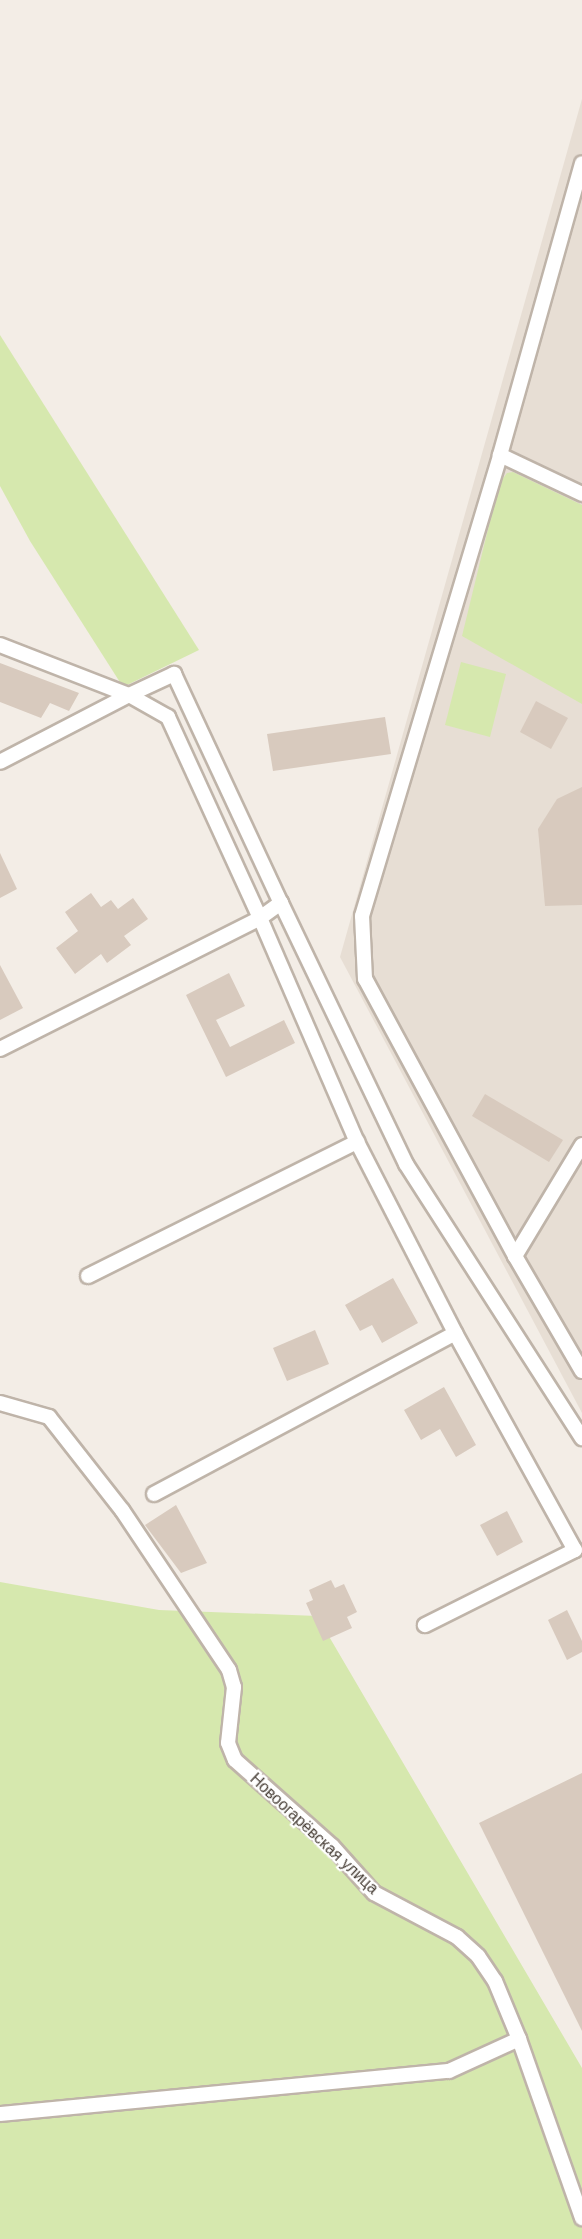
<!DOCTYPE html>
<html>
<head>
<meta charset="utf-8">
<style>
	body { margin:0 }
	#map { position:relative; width:582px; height:2239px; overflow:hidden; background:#f3ede6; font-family:Arial,sans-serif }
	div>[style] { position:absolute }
	.residential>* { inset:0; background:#e7ded4 }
	.green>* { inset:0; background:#d6e8ae }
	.building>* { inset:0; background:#d8cabe }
	.roads { filter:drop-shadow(2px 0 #bfb4a9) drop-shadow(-2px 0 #bfb4a9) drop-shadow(0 2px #bfb4a9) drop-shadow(0 -2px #bfb4a9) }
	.minor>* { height:14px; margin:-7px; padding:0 7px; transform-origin:7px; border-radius:7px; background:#fff }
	span { translate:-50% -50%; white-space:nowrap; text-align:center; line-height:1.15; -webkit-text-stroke:4.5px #fff; paint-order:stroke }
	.street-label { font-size:16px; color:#463d35 }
</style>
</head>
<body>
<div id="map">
	<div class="residential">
		<i style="clip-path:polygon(582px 99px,582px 1413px,340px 957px)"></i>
	</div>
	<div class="green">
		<i style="clip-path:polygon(0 335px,199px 650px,123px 687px,30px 541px,0 486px)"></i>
		<i style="clip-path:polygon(513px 472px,582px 505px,582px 704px,462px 636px,499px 484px,507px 473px)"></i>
		<i style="clip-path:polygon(461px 662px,506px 674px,490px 737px,445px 725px)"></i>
		<i style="clip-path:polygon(0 1582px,159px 1610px,317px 1616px,582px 2068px,582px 2239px,0 2239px)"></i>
	</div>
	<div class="building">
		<i style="clip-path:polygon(0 663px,79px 693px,69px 711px,50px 703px,41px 718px,0 702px)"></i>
		<i style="clip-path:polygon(536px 701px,568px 718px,551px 749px,520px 732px)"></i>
		<i style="clip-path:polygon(385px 717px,391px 754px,273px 771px,267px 734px)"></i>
		<i style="clip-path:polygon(582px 787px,582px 905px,545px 906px,538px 829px,557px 799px)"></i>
		<i style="clip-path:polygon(0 853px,17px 889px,0 898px)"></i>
		<i style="clip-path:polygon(91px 893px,101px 907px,111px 900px,118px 909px,133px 898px,148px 919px,124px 936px,131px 945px,107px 963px,101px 954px,75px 974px,56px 948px,78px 931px,65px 912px)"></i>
		<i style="clip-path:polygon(0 965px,23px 1008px,0 1020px)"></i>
		<i style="clip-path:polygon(229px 973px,245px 1006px,216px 1020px,230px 1047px,284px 1020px,295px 1043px,226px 1077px,186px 995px)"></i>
		<i style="clip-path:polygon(485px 1094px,563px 1140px,549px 1162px,472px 1116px)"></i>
		<i style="clip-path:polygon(393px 1278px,418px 1323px,382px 1343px,372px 1325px,360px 1331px,345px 1305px)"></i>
		<i style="clip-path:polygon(315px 1330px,329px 1364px,287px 1381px,273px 1348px)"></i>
		<i style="clip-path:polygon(444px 1387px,476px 1445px,456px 1457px,440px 1429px,421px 1440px,404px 1410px)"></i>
		<i style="clip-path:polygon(176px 1505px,207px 1563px,181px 1573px,145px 1525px)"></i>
		<i style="clip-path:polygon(507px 1511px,523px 1542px,497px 1556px,480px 1525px)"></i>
		<i style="clip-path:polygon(331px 1580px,335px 1588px,344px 1584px,357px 1612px,347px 1617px,352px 1628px,323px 1641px,306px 1603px,313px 1600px,309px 1590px)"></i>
		<i style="clip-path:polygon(567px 1610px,582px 1641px,582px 1652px,567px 1660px,548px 1620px)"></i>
		<i style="clip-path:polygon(582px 1773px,582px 2031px,479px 1823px)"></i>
	</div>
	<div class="roads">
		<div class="minor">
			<i style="left:500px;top:455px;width:91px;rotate:25.4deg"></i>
			<i style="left:0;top:645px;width:138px;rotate:21.2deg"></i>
			<i style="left:129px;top:695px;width:145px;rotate:152.6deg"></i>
			<i style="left:129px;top:695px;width:45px;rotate:29.4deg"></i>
			<i style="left:168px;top:717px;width:221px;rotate:65.4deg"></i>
			<i style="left:260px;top:918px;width:244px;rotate:66.6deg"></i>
			<i style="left:357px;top:1142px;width:215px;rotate:62.8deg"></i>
			<i style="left:455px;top:1333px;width:248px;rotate:61.1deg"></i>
			<i style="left:575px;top:1550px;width:168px;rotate:153.4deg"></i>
			<i style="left:129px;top:695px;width:50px;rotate:-25deg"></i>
			<i style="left:174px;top:674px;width:253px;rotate:65deg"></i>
			<i style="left:0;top:1049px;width:291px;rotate:-26.7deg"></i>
			<i style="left:260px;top:918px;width:26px;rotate:-36deg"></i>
			<i style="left:281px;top:903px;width:289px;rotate:64.4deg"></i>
			<i style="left:406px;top:1164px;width:326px;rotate:57.3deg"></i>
			<i style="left:582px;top:1145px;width:130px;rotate:121.1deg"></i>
			<i style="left:515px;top:1256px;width:133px;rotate:59.8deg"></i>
			<i style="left:515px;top:1256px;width:315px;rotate:-118.4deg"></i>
			<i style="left:365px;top:979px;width:63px;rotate:-92.7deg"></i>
			<i style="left:362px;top:916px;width:481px;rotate:-73.3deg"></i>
			<i style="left:500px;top:455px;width:303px;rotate:-74.3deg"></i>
			<i style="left:88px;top:1276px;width:301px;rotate:-26.5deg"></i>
			<i style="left:0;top:1403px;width:51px;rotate:15.9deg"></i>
			<i style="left:49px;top:1417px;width:118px;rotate:51.9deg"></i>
			<i style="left:122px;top:1510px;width:192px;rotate:56.2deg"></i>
			<i style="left:229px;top:1670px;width:18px;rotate:74deg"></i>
			<i style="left:234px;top:1687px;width:56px;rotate:96.1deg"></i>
			<i style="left:228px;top:1743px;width:18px;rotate:68deg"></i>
			<i style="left:235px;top:1760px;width:130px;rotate:41.6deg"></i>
			<i style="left:332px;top:1846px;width:63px;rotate:48.2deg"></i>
			<i style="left:374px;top:1893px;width:94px;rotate:27.9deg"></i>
			<i style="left:457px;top:1937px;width:28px;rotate:42deg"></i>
			<i style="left:478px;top:1956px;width:30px;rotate:56deg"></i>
			<i style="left:495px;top:1981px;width:63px;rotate:67.5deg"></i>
			<i style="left:519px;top:2039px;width:190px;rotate:70.6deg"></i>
			<i style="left:154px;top:1494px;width:341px;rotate:-28.1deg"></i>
			<i style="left:0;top:2114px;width:451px;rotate:-5.5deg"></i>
			<i style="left:449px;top:2071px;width:77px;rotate:-24.6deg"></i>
		</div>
	</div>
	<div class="street-label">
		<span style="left:314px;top:1834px;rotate:43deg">Новоогарёвская улица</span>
	</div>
</div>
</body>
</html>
